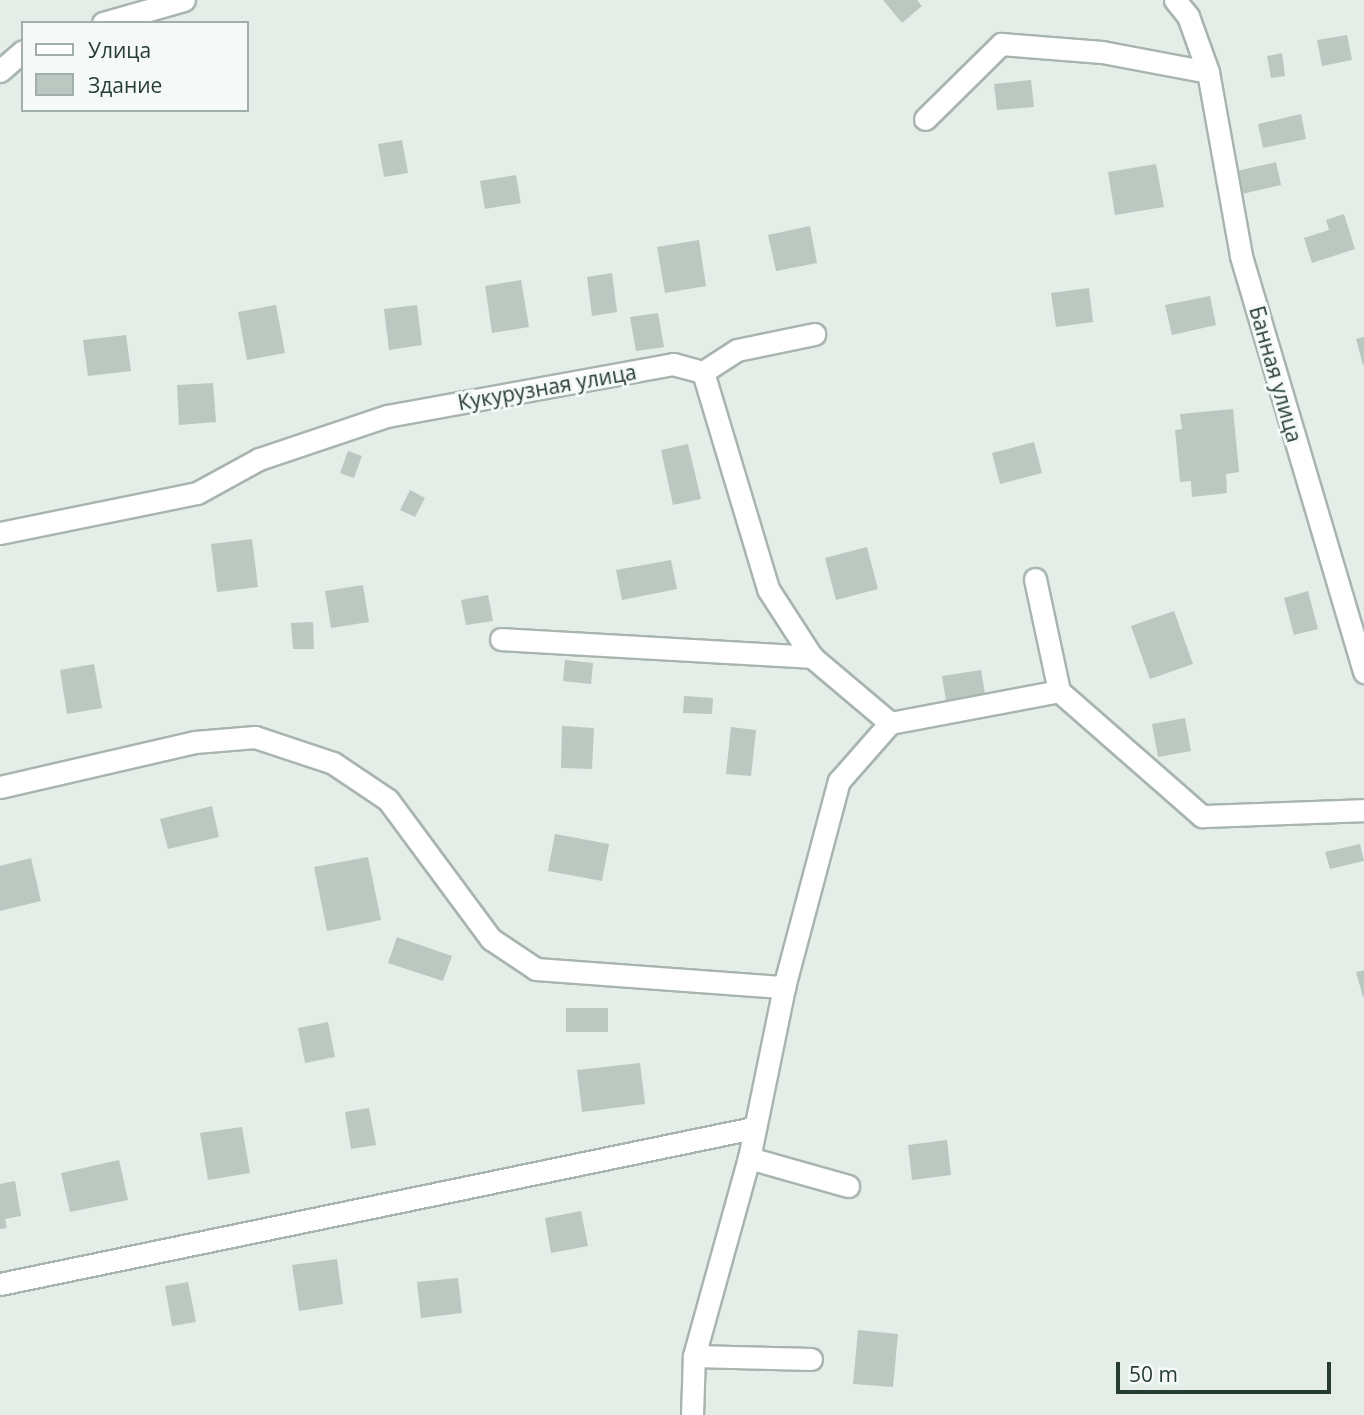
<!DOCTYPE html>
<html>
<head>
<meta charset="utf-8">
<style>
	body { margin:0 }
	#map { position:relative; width:1364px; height:1415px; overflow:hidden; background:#e5ede8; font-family:"Open Sans",sans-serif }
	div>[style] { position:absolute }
	.building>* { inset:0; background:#bbc7c1 }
	.roads { filter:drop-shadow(2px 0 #a8b5ae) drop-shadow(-2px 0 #a8b5ae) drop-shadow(0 2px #a8b5ae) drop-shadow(0 -2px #a8b5ae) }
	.minor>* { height:21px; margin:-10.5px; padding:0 10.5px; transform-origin:10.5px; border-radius:10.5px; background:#fff }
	span { translate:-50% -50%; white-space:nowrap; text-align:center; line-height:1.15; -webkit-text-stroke:6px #f5f9f7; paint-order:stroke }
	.street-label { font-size:21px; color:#263d33 }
	.legend { position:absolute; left:21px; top:21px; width:228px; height:91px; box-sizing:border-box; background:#f5f9f7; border:2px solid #a2aea9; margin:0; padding:9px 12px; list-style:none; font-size:21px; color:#263d33 }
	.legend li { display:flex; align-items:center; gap:14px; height:35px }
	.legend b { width:35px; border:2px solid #a2aea9 }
	.scale { position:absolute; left:1116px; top:1362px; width:215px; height:32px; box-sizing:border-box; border:4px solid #263d33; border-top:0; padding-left:9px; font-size:21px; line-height:24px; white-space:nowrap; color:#263d33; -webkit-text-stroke:5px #f5f9f7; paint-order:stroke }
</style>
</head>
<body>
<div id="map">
	<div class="building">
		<i style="clip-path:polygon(883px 0,917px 0,922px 6px,902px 23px)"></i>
		<i style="clip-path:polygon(1347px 35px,1352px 60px,1322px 66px,1317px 40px)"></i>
		<i style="clip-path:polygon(1282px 53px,1285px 76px,1271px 78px,1267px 56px)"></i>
		<i style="clip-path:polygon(1031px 80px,1034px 107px,997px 110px,994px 84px)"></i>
		<i style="clip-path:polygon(1301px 114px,1306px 139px,1263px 148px,1258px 124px)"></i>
		<i style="clip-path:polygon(402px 140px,408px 173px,384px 177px,378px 144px)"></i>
		<i style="clip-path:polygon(1276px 162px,1281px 185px,1242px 194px,1237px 171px)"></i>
		<i style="clip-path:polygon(1156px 164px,1164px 207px,1115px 215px,1108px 172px)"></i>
		<i style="clip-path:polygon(516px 175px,521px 203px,485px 209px,480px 181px)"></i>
		<i style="clip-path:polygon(1344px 214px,1355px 249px,1312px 263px,1304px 238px,1329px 230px,1326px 220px)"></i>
		<i style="clip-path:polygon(810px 226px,817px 263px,776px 271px,768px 235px)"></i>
		<i style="clip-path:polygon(699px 240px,706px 286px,665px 293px,657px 247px)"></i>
		<i style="clip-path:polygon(612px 273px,617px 312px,592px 316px,587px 277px)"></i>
		<i style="clip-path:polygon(521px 280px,529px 327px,492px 333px,485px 286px)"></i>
		<i style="clip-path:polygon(1089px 288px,1093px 322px,1056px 327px,1051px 293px)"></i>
		<i style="clip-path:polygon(1210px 296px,1216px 325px,1172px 335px,1165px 305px)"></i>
		<i style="clip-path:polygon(276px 305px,285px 353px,247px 360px,238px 312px)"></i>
		<i style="clip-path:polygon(417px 305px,422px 345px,389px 350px,384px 309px)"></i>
		<i style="clip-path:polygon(658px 313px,664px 347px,636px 351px,630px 317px)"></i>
		<i style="clip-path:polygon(126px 335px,131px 371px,88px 376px,83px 340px)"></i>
		<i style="clip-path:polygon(1364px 337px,1364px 365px,1363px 365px,1356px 339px)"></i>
		<i style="clip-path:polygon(213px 383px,216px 422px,179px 425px,177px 385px)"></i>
		<i style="clip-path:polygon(1233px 409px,1239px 472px,1226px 474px,1227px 493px,1192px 497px,1191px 481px,1180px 482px,1175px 430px,1182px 429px,1180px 414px)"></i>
		<i style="clip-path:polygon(1034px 442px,1042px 473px,1000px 484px,992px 453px)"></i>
		<i style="clip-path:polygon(688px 444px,701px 499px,673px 505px,661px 450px)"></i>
		<i style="clip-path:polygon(348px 451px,362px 456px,354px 478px,340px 473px)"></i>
		<i style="clip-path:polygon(410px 490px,425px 498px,415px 517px,400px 510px)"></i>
		<i style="clip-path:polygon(252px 539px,258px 587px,217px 592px,211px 544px)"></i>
		<i style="clip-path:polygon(867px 547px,878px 589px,836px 600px,825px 558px)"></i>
		<i style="clip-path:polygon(671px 560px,677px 589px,622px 600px,616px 570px)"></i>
		<i style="clip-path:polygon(363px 585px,369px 622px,331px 628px,325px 591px)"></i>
		<i style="clip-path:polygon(1308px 591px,1318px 629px,1294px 635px,1284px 598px)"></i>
		<i style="clip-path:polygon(488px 595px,493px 621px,466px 625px,461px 600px)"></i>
		<i style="clip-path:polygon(1174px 611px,1193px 664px,1150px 679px,1131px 626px)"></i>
		<i style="clip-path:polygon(313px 622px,314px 649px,293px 649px,291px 623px)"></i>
		<i style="clip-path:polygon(565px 660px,593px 663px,591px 684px,563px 681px)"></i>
		<i style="clip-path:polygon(94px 664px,102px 708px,67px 714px,60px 670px)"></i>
		<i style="clip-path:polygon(981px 670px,985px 694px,946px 701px,942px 676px)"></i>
		<i style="clip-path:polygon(684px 696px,713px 698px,712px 714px,683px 713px)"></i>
		<i style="clip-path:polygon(1185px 718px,1191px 751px,1158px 757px,1152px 724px)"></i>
		<i style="clip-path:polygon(562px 726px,594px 728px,592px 769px,561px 768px)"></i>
		<i style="clip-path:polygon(731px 727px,756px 730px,751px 776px,726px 774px)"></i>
		<i style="clip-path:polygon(212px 806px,219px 837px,168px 849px,160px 819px)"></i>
		<i style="clip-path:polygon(555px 834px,609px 844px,602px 881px,548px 871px)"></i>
		<i style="clip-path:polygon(1360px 844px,1364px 861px,1330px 869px,1325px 852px)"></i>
		<i style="clip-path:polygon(368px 857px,381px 920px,327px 931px,314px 867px)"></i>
		<i style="clip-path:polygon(31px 858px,41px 901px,0 911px,0 866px)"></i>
		<i style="clip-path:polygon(397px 937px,452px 956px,443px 981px,388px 963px)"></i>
		<i style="clip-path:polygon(1364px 970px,1364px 997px,1363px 997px,1356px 972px)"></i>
		<i style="clip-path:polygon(566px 1008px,608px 1008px,608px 1032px,566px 1032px)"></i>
		<i style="clip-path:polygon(328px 1022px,335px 1057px,305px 1063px,298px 1028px)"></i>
		<i style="clip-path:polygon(640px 1063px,645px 1104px,582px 1112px,577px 1070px)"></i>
		<i style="clip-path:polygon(369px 1108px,376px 1145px,351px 1149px,345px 1112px)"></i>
		<i style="clip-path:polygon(242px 1127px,250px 1173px,208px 1180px,200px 1133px)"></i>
		<i style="clip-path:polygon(947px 1140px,951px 1175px,912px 1180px,908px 1145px)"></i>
		<i style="clip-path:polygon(119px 1160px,128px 1200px,70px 1212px,61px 1173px)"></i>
		<i style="clip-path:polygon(15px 1181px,21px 1216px,5px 1219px,7px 1228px,0 1229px,0 1184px)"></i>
		<i style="clip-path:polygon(581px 1211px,588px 1246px,551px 1253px,545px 1218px)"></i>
		<i style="clip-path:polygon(337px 1259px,343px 1304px,299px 1311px,292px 1265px)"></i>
		<i style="clip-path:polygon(458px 1278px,462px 1313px,421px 1318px,417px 1282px)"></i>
		<i style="clip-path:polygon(188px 1282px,196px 1322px,172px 1326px,165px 1286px)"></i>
		<i style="clip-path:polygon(858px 1330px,898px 1334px,893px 1387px,853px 1384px)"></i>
	</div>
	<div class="roads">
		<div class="minor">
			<i style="left:1175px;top:0;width:21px;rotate:51deg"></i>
			<i style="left:1188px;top:16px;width:59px;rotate:70.3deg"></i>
			<i style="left:1208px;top:72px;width:187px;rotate:79.8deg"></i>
			<i style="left:1241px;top:256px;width:434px;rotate:73.5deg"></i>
			<i style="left:103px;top:23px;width:84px;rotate:-15.9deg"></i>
			<i style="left:0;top:71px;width:30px;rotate:-41deg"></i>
			<i style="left:925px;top:119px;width:107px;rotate:-44.6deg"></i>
			<i style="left:1001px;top:44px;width:101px;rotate:4.5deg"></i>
			<i style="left:1102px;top:52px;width:108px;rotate:10.7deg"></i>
			<i style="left:703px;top:372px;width:40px;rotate:-32.9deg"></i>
			<i style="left:737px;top:350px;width:79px;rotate:-11.7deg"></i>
			<i style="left:0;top:533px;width:201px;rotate:-11.5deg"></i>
			<i style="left:197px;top:493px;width:71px;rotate:-28.7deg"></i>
			<i style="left:259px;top:459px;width:135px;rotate:-18.6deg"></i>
			<i style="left:387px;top:416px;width:291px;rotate:-10.3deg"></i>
			<i style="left:673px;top:364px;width:31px;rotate:15deg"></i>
			<i style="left:703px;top:372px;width:227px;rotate:73.3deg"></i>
			<i style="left:768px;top:589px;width:81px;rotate:57.1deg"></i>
			<i style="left:812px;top:657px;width:102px;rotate:40.2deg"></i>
			<i style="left:1035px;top:579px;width:115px;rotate:77.9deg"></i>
			<i style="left:501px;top:639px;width:312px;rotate:3.3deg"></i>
			<i style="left:0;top:787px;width:200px;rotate:-13deg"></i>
			<i style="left:195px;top:742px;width:60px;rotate:-4.8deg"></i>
			<i style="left:255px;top:737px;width:82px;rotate:18.4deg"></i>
			<i style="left:333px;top:763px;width:66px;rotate:33.9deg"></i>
			<i style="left:388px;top:800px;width:173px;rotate:53.5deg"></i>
			<i style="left:491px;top:939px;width:54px;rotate:33.7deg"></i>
			<i style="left:536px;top:969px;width:249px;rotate:4.2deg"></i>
			<i style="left:749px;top:1158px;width:103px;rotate:15.8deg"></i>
			<i style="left:0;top:1284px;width:769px;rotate:-11.7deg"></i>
			<i style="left:694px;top:1356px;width:117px;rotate:1.5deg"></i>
			<i style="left:692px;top:1415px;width:59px;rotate:-88.1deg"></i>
			<i style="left:694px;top:1356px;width:205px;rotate:-74.5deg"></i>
			<i style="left:749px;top:1158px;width:175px;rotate:-78.4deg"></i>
			<i style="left:784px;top:987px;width:213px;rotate:-75.1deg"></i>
			<i style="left:839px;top:781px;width:77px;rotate:-48.7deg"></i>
			<i style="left:890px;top:723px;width:172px;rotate:-10.7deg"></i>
			<i style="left:1059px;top:691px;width:190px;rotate:41.2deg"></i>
			<i style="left:1202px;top:816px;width:162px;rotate:-2.1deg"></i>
		</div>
	</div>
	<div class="street-label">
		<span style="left:1276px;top:374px;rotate:74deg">Банная улица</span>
		<span style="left:547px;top:387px;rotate:-10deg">Кукурузная улица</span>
	</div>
	<ul class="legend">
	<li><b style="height:9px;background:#fff"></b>Улица</li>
	<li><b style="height:19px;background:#bbc7c1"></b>Здание</li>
	</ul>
	<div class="scale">50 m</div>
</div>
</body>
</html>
